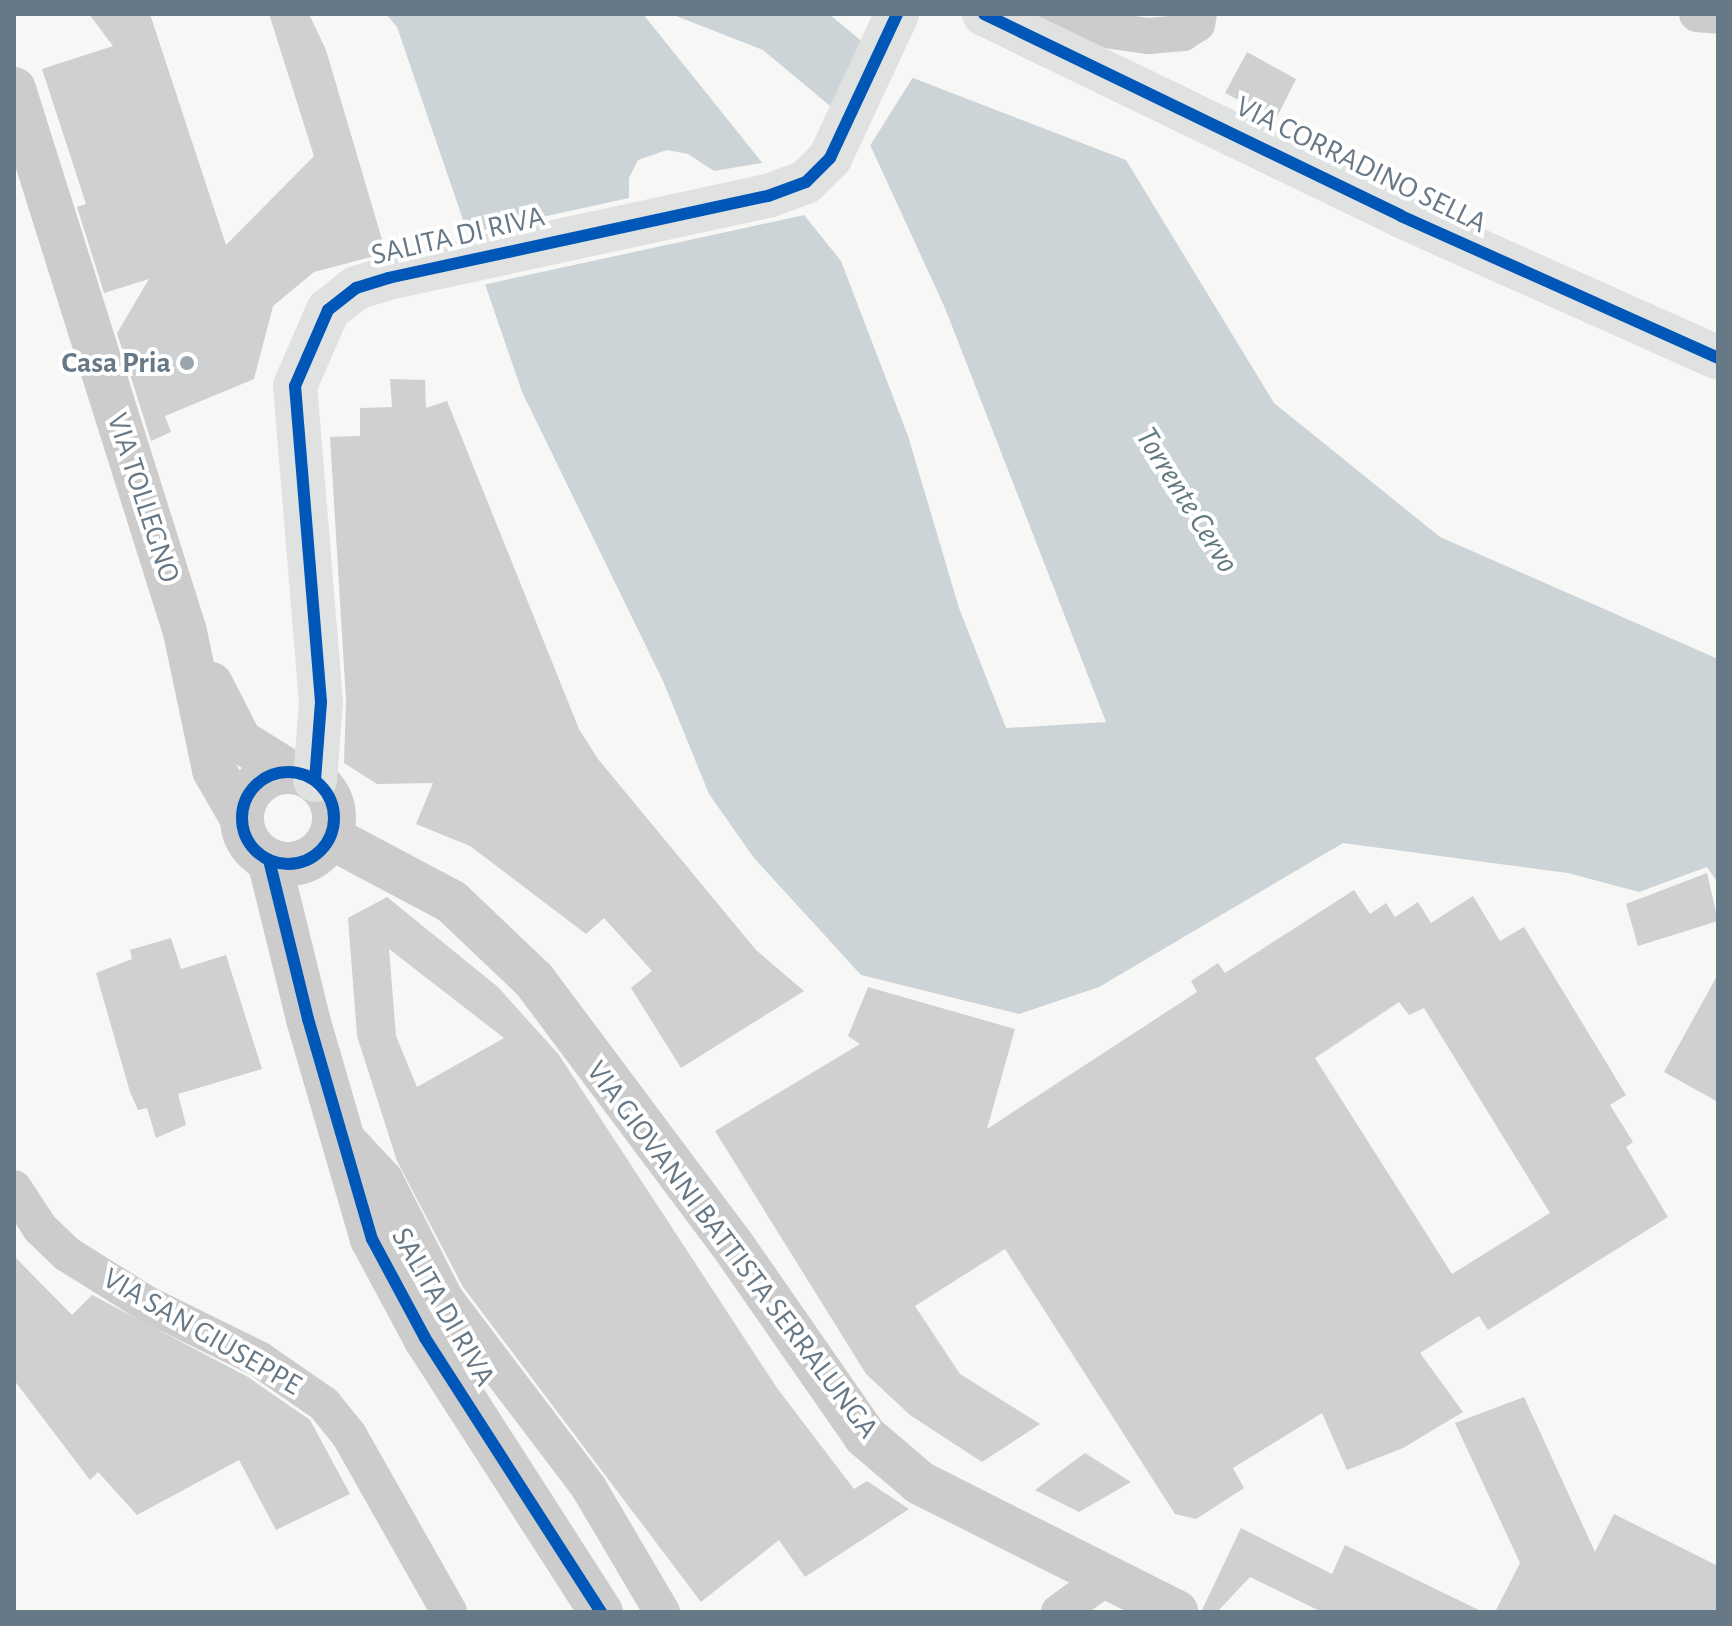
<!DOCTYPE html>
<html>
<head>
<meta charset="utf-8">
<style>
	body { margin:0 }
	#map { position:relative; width:1732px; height:1626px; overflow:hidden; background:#f7f7f6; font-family:"Alegreya Sans",sans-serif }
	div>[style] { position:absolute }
	.water>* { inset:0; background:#ccd4d7 }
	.pier>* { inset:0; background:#f7f7f6 }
	.building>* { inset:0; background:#ced0d1 }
	.minor>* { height:36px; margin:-18px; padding:0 18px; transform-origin:18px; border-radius:18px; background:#cccccd }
	.tertiary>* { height:44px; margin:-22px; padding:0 22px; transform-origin:22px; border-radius:22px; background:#cccccd }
	.tertiary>.ring { margin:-22px; padding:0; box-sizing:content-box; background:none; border:44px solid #cccccd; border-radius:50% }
	.secondary>* { height:44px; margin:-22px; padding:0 22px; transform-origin:22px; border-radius:22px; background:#e0e1e1 }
	.cycleway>* { height:12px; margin:-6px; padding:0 6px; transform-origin:6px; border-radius:6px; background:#0057b8 }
	.cycleway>.ring { margin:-6px; padding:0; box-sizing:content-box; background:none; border:12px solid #0057b8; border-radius:50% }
	.dots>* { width:22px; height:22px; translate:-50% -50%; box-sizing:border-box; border:4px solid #fff; border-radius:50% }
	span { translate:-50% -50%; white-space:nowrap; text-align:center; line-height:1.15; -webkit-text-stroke:8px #fff; paint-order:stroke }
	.street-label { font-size:30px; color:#677886 }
	.poi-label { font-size:30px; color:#677886; font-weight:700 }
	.right { translate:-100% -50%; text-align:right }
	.water-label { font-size:32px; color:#637982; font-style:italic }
	.frame { position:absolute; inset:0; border:16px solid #677886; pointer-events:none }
</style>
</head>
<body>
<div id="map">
	<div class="water">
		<i style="clip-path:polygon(386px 14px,643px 14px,841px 261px,908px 436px,959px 608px,1006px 728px,1106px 722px,945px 308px,866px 136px,763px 50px,671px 14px,829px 14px,900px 73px,1126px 160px,1274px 403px,1440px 537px,1718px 659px,1718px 883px,1707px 867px,1639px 892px,1568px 873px,1343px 843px,1099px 987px,1019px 1014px,861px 975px,754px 858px,709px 794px,663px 681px,522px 392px,397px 27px)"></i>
	</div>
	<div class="pier">
		<i style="clip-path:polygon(878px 50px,915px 74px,868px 149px,863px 139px)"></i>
		<i style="clip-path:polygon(667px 150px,688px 154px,714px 171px,767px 162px,809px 214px,482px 285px,465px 234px,629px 198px,629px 178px,638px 160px)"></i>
	</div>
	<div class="building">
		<i style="clip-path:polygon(89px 14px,150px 14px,226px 245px,314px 156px,269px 14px,309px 14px,326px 50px,386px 253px,314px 272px,273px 306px,254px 379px,165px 416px,171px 432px,151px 441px,117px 333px,149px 279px,104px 293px,77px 207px,86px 204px,42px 69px,113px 46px)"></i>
		<i style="clip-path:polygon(1247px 52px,1296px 79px,1276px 119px,1225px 93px)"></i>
		<i style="clip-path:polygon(390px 379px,425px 380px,426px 408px,447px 401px,579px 729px,598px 759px,756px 950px,804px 991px,681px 1068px,631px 988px,652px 971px,604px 918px,586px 934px,470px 846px,416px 824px,433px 783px,377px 784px,344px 763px,346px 700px,330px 437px,360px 436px,360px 408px,392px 407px)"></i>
		<i style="clip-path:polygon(1707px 873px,1718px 921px,1638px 946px,1626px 904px)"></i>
		<i style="clip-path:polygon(evenodd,1354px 890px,1370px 914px,1386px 903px,1395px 917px,1418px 902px,1431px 923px,1473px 896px,1500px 941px,1524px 927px,1626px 1095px,1610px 1105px,1633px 1142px,1626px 1147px,1668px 1217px,1488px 1330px,1479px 1316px,1420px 1353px,1463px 1412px,1403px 1448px,1347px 1470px,1322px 1413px,1233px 1468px,1244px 1488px,1196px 1519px,1175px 1514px,1005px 1249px,915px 1306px,960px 1374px,1040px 1424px,982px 1462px,910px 1415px,866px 1374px,715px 1131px,860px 1044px,848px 1036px,868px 987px,1015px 1029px,987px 1129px,1197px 992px,1191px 981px,1218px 963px,1225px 973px,1354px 890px,1399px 1002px,1409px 1015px,1424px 1008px,1550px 1213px,1452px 1274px,1315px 1058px,1399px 1002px)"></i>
		<i style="clip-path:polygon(evenodd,387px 897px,498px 987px,559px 1055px,777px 1388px,854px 1489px,867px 1481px,909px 1509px,805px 1577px,779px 1540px,701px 1602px,463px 1287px,397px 1161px,357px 1036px,348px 918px,387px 897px,389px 949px,504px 1038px,417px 1087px,396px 1036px,389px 949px)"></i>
		<i style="clip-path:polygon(171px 938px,181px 969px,226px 955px,262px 1069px,178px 1094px,186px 1125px,156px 1138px,147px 1108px,138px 1110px,130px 1092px,96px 973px,132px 959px,130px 950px)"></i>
		<i style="clip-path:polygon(1718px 974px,1718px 1102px,1664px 1072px)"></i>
		<i style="clip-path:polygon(14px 1256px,72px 1315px,92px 1295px,248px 1377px,310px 1420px,350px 1494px,276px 1530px,239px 1460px,137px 1515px,98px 1472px,90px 1480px,14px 1380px)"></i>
		<i style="clip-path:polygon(1524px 1397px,1595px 1552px,1614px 1514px,1718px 1566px,1718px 1612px,1495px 1612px,1520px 1563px,1455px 1423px)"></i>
		<i style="clip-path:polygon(1085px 1453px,1131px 1482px,1079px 1512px,1035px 1490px)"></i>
		<i style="clip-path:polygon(1241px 1528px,1332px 1574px,1345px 1545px,1483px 1612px,1322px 1612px,1250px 1577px,1217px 1612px,1201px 1612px)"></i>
	</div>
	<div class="minor">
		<i style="left:1697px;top:14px;width:21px;rotate:5deg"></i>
		<i style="left:1013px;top:17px;width:137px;rotate:8deg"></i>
		<i style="left:1149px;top:36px;width:34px;rotate:-5deg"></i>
		<i style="left:1183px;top:33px;width:17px;rotate:-33deg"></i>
		<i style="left:1197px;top:24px;width:10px;rotate:-79deg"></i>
		<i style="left:343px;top:1134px;width:62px;rotate:47deg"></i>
		<i style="left:385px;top:1179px;width:133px;rotate:63.2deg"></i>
		<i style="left:445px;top:1298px;width:238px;rotate:52.8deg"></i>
		<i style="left:589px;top:1488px;width:144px;rotate:59.5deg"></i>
		<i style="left:14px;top:1188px;width:48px;rotate:57deg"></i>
		<i style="left:40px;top:1228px;width:37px;rotate:44deg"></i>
		<i style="left:67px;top:1254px;width:94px;rotate:32deg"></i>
		<i style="left:147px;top:1304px;width:125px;rotate:26.2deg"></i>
		<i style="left:259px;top:1359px;width:79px;rotate:34.7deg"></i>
		<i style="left:324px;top:1404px;width:40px;rotate:51deg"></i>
		<i style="left:349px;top:1435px;width:203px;rotate:60.5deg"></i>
		<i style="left:1059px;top:1612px;width:59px;rotate:-36.1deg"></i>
	</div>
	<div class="tertiary">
		<i style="left:14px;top:89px;width:569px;rotate:72.52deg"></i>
		<i style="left:185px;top:632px;width:141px;rotate:78.1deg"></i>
		<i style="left:214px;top:770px;width:54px;rotate:60.1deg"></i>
		<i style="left:211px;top:684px;width:64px;rotate:63deg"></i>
		<i style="left:240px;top:741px;width:59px;rotate:31.8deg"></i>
		<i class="ring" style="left:242px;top:772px;width:48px;height:48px"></i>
		<i style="left:330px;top:837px;width:138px;rotate:28deg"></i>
		<i style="left:452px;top:902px;width:113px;rotate:43.6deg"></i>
		<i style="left:534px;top:980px;width:329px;rotate:53.2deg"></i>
		<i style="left:731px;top:1243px;width:235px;rotate:55.2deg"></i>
		<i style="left:865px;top:1436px;width:72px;rotate:40.5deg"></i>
		<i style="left:920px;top:1483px;width:287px;rotate:26.7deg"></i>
		<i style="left:269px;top:860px;width:164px;rotate:76.2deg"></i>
		<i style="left:308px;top:1019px;width:229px;rotate:73.8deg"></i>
		<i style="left:372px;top:1239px;width:112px;rotate:61.8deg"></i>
		<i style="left:425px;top:1338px;width:326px;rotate:57.3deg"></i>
	</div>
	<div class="secondary">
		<i style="left:984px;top:14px;width:463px;rotate:25.8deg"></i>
		<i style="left:1401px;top:216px;width:347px;rotate:24.1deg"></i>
		<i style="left:315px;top:780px;width:78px;rotate:-85.6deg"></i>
		<i style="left:321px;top:702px;width:317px;rotate:-94.7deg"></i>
		<i style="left:295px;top:386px;width:83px;rotate:-66.5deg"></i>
		<i style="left:328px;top:310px;width:36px;rotate:-38deg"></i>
		<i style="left:356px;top:288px;width:34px;rotate:-17deg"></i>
		<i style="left:388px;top:278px;width:389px;rotate:-12.2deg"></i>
		<i style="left:768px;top:196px;width:40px;rotate:-20.2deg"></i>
		<i style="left:806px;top:182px;width:34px;rotate:-45deg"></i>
		<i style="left:830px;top:158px;width:159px;rotate:-65deg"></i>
	</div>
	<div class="cycleway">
		<i style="left:984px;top:14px;width:463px;rotate:25.8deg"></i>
		<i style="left:1401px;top:216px;width:347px;rotate:24.1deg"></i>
		<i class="ring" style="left:242px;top:772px;width:80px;height:80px"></i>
		<i style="left:315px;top:780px;width:78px;rotate:-85.6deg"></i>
		<i style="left:321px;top:702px;width:317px;rotate:-94.7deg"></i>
		<i style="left:295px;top:386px;width:83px;rotate:-66.5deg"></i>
		<i style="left:328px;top:310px;width:36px;rotate:-38deg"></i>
		<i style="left:356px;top:288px;width:34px;rotate:-17deg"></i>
		<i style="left:388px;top:278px;width:389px;rotate:-12.2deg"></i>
		<i style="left:768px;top:196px;width:40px;rotate:-20.2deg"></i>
		<i style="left:806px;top:182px;width:34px;rotate:-45deg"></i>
		<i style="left:830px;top:158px;width:159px;rotate:-65deg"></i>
		<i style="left:269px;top:860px;width:164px;rotate:76.2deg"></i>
		<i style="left:308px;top:1019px;width:229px;rotate:73.8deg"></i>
		<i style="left:372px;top:1239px;width:112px;rotate:61.8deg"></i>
		<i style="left:425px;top:1338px;width:326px;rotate:57.3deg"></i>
	</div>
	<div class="dots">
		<i style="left:187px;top:363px;background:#99a4ad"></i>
	</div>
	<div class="street-label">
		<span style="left:1361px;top:165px;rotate:26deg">VIA CORRADINO SELLA</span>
		<span style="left:458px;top:236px;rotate:-13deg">SALITA DI RIVA</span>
		<span style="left:143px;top:498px;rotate:72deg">VIA TOLLEGNO</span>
		<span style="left:732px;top:1250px;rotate:53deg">VIA GIOVANNI BATTISTA SERRALUNGA</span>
		<span style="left:443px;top:1307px;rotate:60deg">SALITA DI RIVA</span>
		<span style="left:202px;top:1332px;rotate:30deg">VIA SAN GIUSEPPE</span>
	</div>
	<div class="poi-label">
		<span class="right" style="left:171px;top:363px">Casa Pria</span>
	</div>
	<div class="water-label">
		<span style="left:1187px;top:500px;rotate:58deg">Torrente Cervo</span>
	</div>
	<div class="frame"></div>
</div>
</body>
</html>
